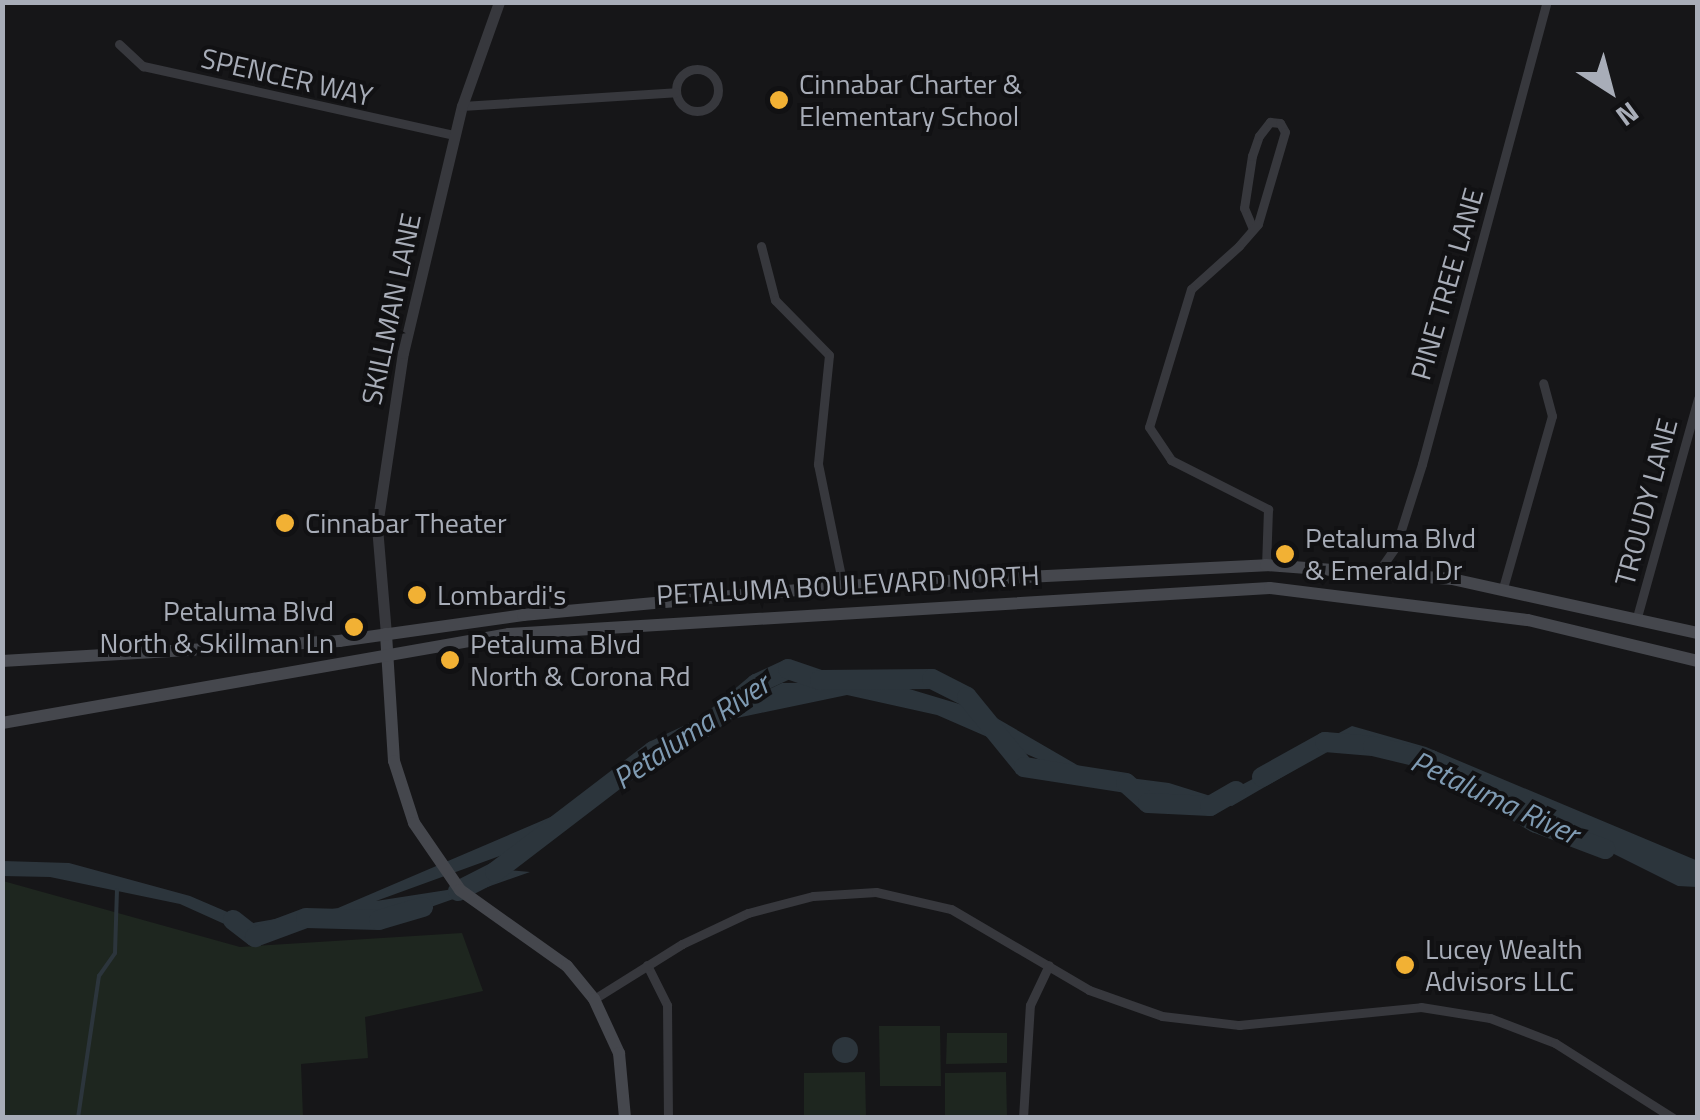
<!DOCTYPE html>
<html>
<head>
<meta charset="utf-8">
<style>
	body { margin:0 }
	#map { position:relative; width:1700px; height:1120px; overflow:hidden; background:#161618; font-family:"Titillium Web",sans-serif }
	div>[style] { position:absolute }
	.green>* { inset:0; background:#1e261f }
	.water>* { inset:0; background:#2c353c }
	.round { border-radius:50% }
	.stream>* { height:4px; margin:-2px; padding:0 2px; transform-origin:2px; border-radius:2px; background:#2c353c }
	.river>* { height:20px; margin:-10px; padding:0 10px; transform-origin:10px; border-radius:10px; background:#2c353c }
	.minor>* { height:9px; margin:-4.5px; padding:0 4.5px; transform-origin:4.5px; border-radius:4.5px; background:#37383d }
	.minor>.ring { margin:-4.5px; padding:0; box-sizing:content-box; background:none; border:9px solid #37383d; border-radius:50% }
	.tertiary>* { height:11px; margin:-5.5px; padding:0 5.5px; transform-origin:5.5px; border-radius:5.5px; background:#37383d }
	.secondary>* { height:12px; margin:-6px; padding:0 6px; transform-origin:6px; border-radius:6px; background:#45474d }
	.dots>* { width:28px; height:28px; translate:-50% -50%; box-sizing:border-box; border:5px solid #111113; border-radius:50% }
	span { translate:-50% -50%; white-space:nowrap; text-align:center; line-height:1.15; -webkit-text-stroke:8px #111113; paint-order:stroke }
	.street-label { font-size:28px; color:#a8adb8 }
	.poi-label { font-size:28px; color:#a8adb8 }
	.left { translate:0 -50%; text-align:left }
	.right { translate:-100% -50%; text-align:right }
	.water-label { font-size:30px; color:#7f9bb3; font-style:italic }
	.frame { position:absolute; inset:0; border:5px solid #a8adb8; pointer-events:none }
	.north { position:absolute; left:1560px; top:40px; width:100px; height:100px; -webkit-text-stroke:8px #111113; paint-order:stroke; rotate:144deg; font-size:28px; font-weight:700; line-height:40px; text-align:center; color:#a8adb8 }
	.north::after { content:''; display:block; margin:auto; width:35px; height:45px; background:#a8adb8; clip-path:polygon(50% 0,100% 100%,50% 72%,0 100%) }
</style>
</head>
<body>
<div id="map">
	<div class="green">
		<i style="clip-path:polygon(3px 881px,240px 947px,462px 933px,483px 991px,365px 1017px,368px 1058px,301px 1064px,303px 1117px,3px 1117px)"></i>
		<i style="clip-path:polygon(879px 1026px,940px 1026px,941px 1086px,880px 1086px)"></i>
		<i style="clip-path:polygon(947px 1033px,1007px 1033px,1007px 1063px,946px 1064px)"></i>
		<i style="clip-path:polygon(865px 1072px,866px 1117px,804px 1117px,804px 1073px)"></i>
		<i style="clip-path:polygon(1006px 1072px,1007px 1117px,945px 1117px,945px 1073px)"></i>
	</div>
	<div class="water">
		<i style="clip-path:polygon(886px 682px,986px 712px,1091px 773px,1169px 783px,1217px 798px,1352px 726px,1426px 747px,1698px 861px,1697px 887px,1678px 886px,1406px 750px,1349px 738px,1232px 806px,1100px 786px,937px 715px,847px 695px,718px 722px,647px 763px,541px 841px,376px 901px,447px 890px,508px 870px,530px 872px,411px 914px,330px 918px,251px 936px,180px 904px,50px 877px,3px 876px,3px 861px,69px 863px,190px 896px,253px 923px,338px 908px,581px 804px,693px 725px,782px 683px)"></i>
		<i class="round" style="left:832px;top:1037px;width:26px;height:26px"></i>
	</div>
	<div class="stream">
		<i style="left:78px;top:1118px;width:144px;rotate:-81.6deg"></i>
		<i style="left:99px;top:976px;width:28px;rotate:-55deg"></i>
		<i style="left:115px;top:953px;width:63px;rotate:-88.2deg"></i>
	</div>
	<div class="river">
		<i style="left:1262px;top:777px;width:72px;rotate:-29.1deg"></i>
		<i style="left:1325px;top:742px;width:48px;rotate:4.8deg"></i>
		<i style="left:1373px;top:746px;width:60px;rotate:13.6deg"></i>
		<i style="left:1431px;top:760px;width:122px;rotate:31deg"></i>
		<i style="left:1536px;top:823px;width:74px;rotate:20.6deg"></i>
		<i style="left:458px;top:891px;width:42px;rotate:-27.2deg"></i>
		<i style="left:495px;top:872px;width:199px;rotate:-37.4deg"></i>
		<i style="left:653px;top:751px;width:57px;rotate:-24.8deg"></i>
		<i style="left:705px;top:727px;width:67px;rotate:-40.1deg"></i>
		<i style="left:756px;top:684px;width:35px;rotate:-25deg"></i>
		<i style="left:788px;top:669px;width:34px;rotate:19deg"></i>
		<i style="left:820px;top:680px;width:112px;rotate:-0.5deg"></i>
		<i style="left:932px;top:679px;width:39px;rotate:27deg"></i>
		<i style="left:967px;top:697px;width:90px;rotate:50.8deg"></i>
		<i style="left:1024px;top:767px;width:103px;rotate:8.9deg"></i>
		<i style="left:1126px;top:783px;width:30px;rotate:42deg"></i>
		<i style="left:1148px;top:803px;width:62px;rotate:2.8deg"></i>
		<i style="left:1210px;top:806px;width:30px;rotate:-30deg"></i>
		<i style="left:233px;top:920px;width:28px;rotate:38deg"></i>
		<i style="left:255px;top:937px;width:54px;rotate:-20.4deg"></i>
		<i style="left:306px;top:918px;width:73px;rotate:1.6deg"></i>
		<i style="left:379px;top:920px;width:46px;rotate:-16.5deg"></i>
	</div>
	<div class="minor">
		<i style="left:119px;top:44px;width:33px;rotate:43deg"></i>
		<i style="left:143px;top:66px;width:319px;rotate:12.5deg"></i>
		<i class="ring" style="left:676px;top:69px;width:33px;height:33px"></i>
		<i style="left:462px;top:106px;width:214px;rotate:-3.7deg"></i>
		<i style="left:1253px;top:229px;width:23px;rotate:-113deg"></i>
		<i style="left:1244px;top:208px;width:53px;rotate:-81.3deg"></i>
		<i style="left:1252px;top:156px;width:21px;rotate:-71deg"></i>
		<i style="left:1259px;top:136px;width:18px;rotate:-52deg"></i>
		<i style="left:1270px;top:122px;width:10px;rotate:6deg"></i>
		<i style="left:1280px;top:123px;width:10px;rotate:61deg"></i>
		<i style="left:1285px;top:132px;width:96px;rotate:106.4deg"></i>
		<i style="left:1258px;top:224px;width:29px;rotate:131deg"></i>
		<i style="left:1239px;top:246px;width:64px;rotate:138.1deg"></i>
		<i style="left:1191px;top:289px;width:144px;rotate:106.9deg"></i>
		<i style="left:1149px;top:427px;width:40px;rotate:56deg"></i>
		<i style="left:1171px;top:460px;width:109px;rotate:26.8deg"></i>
		<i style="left:1268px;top:509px;width:56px;rotate:92deg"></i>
		<i style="left:761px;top:246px;width:56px;rotate:75.5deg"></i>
		<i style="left:775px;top:300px;width:77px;rotate:45.5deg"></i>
		<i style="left:829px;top:355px;width:110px;rotate:95.8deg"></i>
		<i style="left:818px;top:464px;width:125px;rotate:78.4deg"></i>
		<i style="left:1378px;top:572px;width:32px;rotate:-55deg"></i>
		<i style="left:1396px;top:546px;width:86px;rotate:-72.4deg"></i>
		<i style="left:1422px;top:464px;width:479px;rotate:-74.9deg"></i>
		<i style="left:1503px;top:588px;width:179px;rotate:-74.1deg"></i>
		<i style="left:1552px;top:416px;width:34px;rotate:-105deg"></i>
		<i style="left:1637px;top:617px;width:227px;rotate:-74.4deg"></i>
		<i style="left:647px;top:965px;width:45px;rotate:63.4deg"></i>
		<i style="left:667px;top:1005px;width:113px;rotate:89.5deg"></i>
		<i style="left:594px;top:999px;width:104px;rotate:-32deg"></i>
		<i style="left:682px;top:944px;width:73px;rotate:-25.2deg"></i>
		<i style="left:748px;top:913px;width:67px;rotate:-14.7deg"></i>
		<i style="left:813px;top:896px;width:63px;rotate:-3.6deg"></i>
		<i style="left:876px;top:892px;width:77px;rotate:12.8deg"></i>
		<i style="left:951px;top:909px;width:160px;rotate:30.4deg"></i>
		<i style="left:1089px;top:990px;width:77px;rotate:19.6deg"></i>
		<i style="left:1162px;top:1016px;width:78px;rotate:6.7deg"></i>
		<i style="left:1239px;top:1025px;width:183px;rotate:-5.6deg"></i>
		<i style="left:1421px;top:1007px;width:70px;rotate:9.1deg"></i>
		<i style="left:1490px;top:1018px;width:70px;rotate:21deg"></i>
		<i style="left:1555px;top:1043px;width:140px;rotate:32.4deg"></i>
		<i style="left:1023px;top:1118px;width:113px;rotate:-86.5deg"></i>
		<i style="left:1030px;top:1005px;width:44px;rotate:-64.6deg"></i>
	</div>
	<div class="tertiary">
		<i style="left:386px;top:634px;width:108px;rotate:-94.8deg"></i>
		<i style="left:377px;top:526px;width:175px;rotate:-81.5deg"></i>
		<i style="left:403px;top:353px;width:254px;rotate:-76.6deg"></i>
		<i style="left:462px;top:106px;width:110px;rotate:-70.4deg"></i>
	</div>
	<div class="secondary">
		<i style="left:386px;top:634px;width:127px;rotate:86.4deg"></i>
		<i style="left:394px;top:761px;width:65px;rotate:72.1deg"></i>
		<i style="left:414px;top:823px;width:81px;rotate:55.5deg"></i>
		<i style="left:460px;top:890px;width:131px;rotate:35.4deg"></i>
		<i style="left:567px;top:966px;width:43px;rotate:50.7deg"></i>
		<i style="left:594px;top:999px;width:60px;rotate:65.2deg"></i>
		<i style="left:619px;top:1053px;width:65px;rotate:84.7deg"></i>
		<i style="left:2px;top:661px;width:338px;rotate:-3.4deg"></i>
		<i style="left:339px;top:641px;width:186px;rotate:-8deg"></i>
		<i style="left:523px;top:615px;width:321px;rotate:-5.2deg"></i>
		<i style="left:843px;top:586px;width:424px;rotate:-2.8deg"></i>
		<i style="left:1266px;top:565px;width:187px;rotate:4.3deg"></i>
		<i style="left:1452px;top:579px;width:252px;rotate:12.4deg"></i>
		<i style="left:2px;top:723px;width:515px;rotate:-9.96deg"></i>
		<i style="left:509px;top:634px;width:762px;rotate:-3.46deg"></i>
		<i style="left:1270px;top:588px;width:260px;rotate:7.1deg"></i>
		<i style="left:1528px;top:620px;width:175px;rotate:13.6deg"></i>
	</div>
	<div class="dots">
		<i style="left:779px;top:100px;background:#f2b134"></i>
		<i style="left:285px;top:523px;background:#f2b134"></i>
		<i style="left:1285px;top:554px;background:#f2b134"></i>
		<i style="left:417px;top:595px;background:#f2b134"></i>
		<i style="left:354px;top:627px;background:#f2b134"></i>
		<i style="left:450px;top:660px;background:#f2b134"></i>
		<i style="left:1405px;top:965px;background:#f2b134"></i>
	</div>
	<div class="street-label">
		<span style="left:287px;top:77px;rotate:13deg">SPENCER WAY</span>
		<span style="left:1447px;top:284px;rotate:-74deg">PINE TREE LANE</span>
		<span style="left:391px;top:309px;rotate:-78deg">SKILLMAN LANE</span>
		<span style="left:1646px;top:502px;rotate:-75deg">TROUDY LANE</span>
		<span style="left:848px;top:585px;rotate:-3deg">PETALUMA BOULEVARD NORTH</span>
	</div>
	<div class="poi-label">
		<span class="left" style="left:799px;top:100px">Cinnabar Charter &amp;<br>Elementary School</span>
		<span class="left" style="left:305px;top:523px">Cinnabar Theater</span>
		<span class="left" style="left:1305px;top:554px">Petaluma Blvd<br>&amp; Emerald Dr</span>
		<span class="left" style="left:437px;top:595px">Lombardi's</span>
		<span class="right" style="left:334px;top:627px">Petaluma Blvd<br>North &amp; Skillman Ln</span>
		<span class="left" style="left:470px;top:660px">Petaluma Blvd<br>North &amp; Corona Rd</span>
		<span class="left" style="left:1425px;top:965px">Lucey Wealth<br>Advisors LLC</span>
	</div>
	<div class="water-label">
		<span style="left:691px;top:731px;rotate:-34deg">Petaluma River</span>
		<span style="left:1495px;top:797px;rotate:25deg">Petaluma River</span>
	</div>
	<div class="frame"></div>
	<div class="north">N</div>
</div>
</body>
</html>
